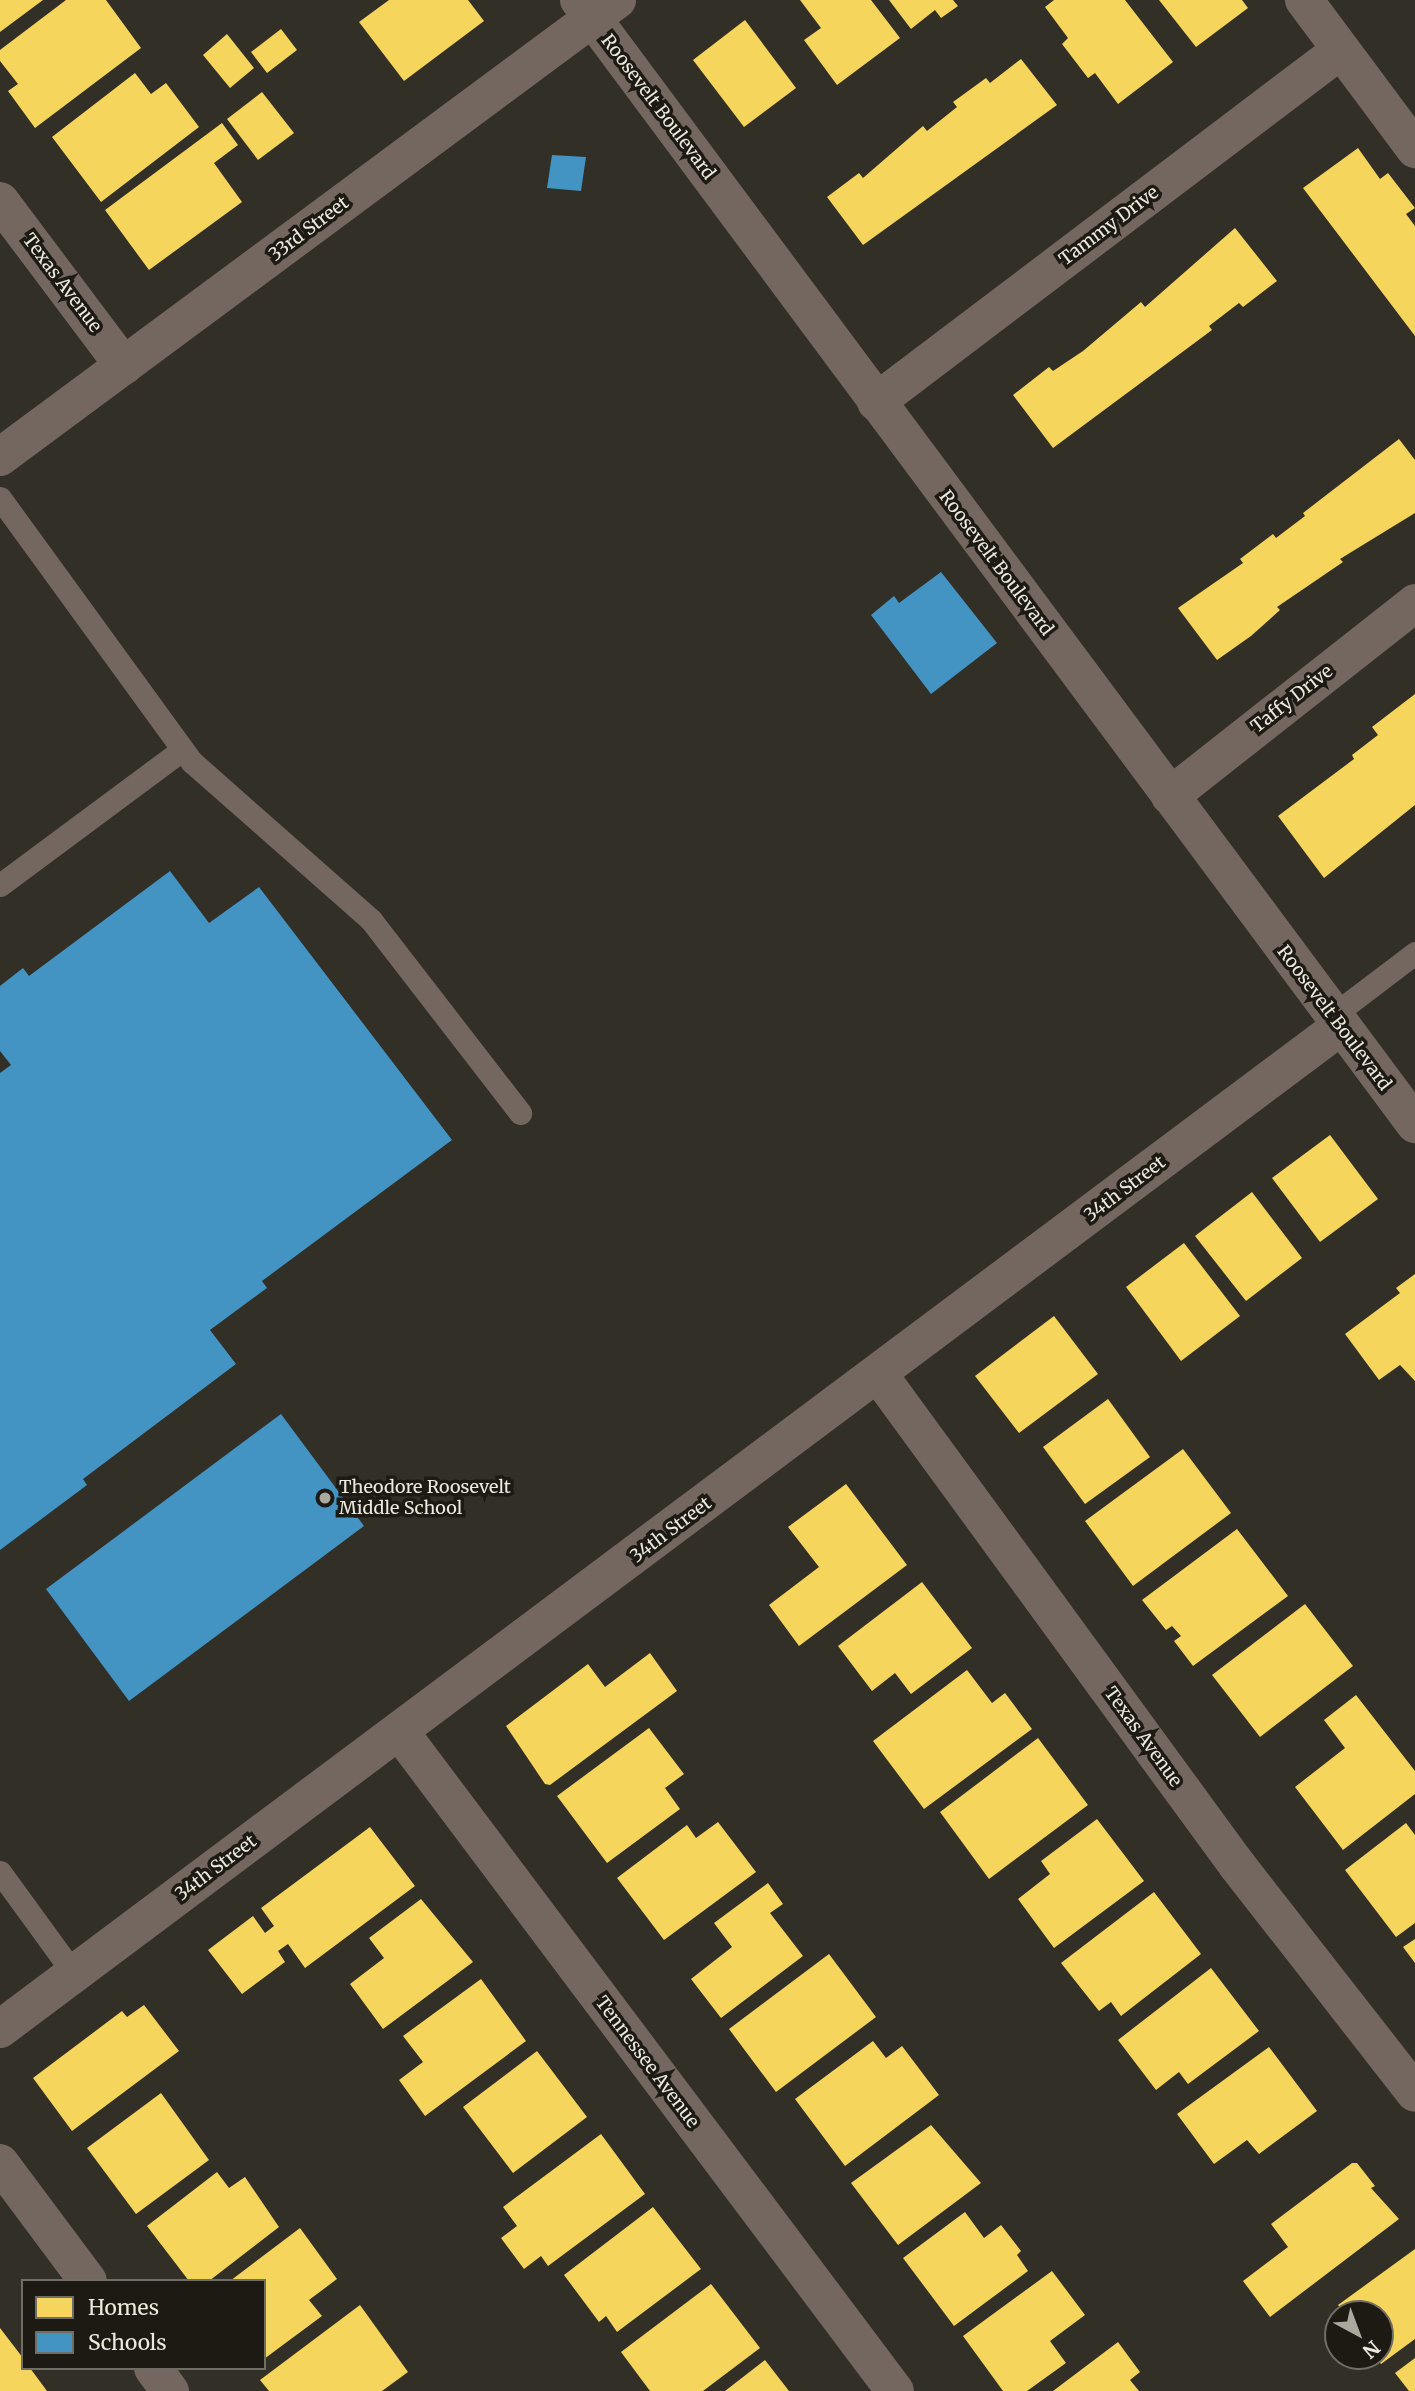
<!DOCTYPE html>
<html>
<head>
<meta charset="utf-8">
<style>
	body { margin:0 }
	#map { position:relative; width:1415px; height:2391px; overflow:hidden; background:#322f26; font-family:Merriweather,serif }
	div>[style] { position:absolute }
	.homes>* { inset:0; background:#f6d55c }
	.schools>* { inset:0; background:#4393c3 }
	.service>* { height:23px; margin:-11.5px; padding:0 11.5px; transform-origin:11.5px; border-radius:11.5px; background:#74675f }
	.minor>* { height:38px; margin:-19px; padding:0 19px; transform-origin:19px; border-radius:19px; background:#74675f }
	.dots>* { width:19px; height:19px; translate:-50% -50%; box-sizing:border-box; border:4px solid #1c1a12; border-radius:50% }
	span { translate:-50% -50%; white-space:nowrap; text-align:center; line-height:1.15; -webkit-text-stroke:7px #1c1a12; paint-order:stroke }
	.street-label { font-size:18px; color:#ece9de }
	.poi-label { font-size:18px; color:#ece9de }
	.left { translate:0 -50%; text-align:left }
	.legend { position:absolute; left:21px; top:2279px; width:245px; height:91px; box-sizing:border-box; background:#1c1a12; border:2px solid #6f6d64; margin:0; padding:9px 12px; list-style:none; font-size:21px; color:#ece9de }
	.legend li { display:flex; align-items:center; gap:14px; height:35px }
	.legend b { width:35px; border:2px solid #6f6d64 }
	.north { position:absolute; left:1324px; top:2300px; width:70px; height:70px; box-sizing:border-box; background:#1c1a12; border:2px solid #6f6d64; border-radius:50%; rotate:139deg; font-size:19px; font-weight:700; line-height:28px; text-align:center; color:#ece9de }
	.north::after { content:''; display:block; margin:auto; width:24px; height:32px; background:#aba89e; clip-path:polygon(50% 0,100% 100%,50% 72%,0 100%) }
</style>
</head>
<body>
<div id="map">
	<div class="homes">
		<i style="clip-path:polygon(0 0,43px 0,0 32px)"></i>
		<i style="clip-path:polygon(66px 0,106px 0,141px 48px,35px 128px,8px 91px,18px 84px,0 61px,0 50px)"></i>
		<i style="clip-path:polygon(389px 0,468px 0,484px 21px,404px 81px,359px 22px)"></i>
		<i style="clip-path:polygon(800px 0,871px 0,900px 38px,837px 85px,804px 40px,821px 28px)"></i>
		<i style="clip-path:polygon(889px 0,953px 0,958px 6px,941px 18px,935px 10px,911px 29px)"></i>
		<i style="clip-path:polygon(1054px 0,1125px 0,1173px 62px,1118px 104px,1095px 73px,1088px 78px,1062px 44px,1068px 38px,1045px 7px)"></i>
		<i style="clip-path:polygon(1159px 0,1242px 0,1248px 8px,1196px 47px)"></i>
		<i style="clip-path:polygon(745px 20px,796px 88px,744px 127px,693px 60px)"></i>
		<i style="clip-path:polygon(281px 29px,297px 50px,267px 73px,251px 52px)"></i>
		<i style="clip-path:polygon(227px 34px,254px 68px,230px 88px,203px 55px)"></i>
		<i style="clip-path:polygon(1021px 59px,1057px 105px,863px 245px,827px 197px,859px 173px,863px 178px,923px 126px,927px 131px,957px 107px,953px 102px,986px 78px,990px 83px)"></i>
		<i style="clip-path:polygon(135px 73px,151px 94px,166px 83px,199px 127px,101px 202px,52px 137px)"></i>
		<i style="clip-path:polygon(262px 92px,294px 133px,258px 160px,227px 119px)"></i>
		<i style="clip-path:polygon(222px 123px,238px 145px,214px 163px,242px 202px,149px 270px,105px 210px)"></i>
		<i style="clip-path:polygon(1358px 148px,1380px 179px,1388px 173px,1415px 208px,1406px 214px,1415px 226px,1415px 336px,1303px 188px)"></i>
		<i style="clip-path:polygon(1235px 228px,1277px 281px,1243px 307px,1239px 303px,1209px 326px,1212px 330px,1053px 448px,1013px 395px,1049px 367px,1053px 371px,1083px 351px,1141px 302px,1145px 307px)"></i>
		<i style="clip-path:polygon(1399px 439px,1415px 460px,1415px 513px,1340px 559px,1343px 562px,1277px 607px,1280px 610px,1251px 636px,1217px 660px,1178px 608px,1243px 563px,1240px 559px,1273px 534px,1276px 538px,1305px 516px,1303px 513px)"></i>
		<i style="clip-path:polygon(1415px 694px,1415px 805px,1324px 878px,1278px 816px,1354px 759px,1352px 755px,1378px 735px,1372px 727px)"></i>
		<i style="clip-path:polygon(1330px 1135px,1378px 1199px,1320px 1242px,1272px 1178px)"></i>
		<i style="clip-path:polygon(1252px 1192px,1302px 1258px,1246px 1301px,1195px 1236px)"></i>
		<i style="clip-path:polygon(1184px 1243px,1240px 1316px,1181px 1361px,1126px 1287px)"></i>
		<i style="clip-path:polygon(1415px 1274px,1415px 1381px,1400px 1365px,1379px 1380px,1345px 1334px,1400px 1293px,1396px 1288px)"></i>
		<i style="clip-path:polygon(1054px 1316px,1098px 1374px,1019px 1433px,975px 1376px)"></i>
		<i style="clip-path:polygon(1108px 1399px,1150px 1457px,1085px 1504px,1043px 1447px)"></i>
		<i style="clip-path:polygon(1183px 1449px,1231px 1513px,1133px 1586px,1085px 1521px)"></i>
		<i style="clip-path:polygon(846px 1484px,907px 1565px,799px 1646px,769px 1605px,819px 1567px,788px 1527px)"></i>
		<i style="clip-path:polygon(1237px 1529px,1288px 1596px,1193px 1666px,1174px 1641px,1181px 1636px,1172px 1626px,1166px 1630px,1142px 1600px)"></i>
		<i style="clip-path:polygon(922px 1582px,972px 1648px,911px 1694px,895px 1673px,872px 1691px,838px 1646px)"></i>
		<i style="clip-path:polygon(1305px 1604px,1353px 1666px,1260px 1737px,1212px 1675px)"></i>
		<i style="clip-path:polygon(650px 1653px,677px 1691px,550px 1785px,545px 1784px,506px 1726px,588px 1664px,605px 1687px)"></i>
		<i style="clip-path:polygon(967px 1670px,992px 1703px,1005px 1693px,1032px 1729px,924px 1809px,873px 1741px)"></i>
		<i style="clip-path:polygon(1356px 1695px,1415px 1771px,1415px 1794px,1343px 1850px,1295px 1787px,1345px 1748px,1324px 1720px)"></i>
		<i style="clip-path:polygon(649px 1728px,684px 1774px,665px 1788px,680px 1809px,607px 1863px,557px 1796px)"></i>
		<i style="clip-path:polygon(1038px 1738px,1088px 1805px,989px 1879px,940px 1812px)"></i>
		<i style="clip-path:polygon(1097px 1819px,1144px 1881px,1054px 1948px,1018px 1899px,1050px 1874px,1041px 1861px)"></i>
		<i style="clip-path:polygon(718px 1822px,756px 1872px,664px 1940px,617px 1878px,687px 1825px,696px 1838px)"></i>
		<i style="clip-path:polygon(1406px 1823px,1415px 1835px,1415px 1923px,1396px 1937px,1345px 1870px)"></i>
		<i style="clip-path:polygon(370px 1827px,415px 1886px,305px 1968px,288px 1944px,278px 1951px,285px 1962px,242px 1994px,208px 1950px,253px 1916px,265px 1933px,274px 1926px,261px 1908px)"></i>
		<i style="clip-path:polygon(768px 1883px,783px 1904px,770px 1913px,803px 1956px,721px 2018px,691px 1979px,732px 1947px,714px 1923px)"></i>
		<i style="clip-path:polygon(1154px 1892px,1201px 1954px,1121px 2016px,1111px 2002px,1099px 2011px,1061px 1963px)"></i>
		<i style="clip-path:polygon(421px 1899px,473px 1962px,383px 2029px,350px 1984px,384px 1958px,369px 1938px)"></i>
		<i style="clip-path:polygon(1415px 1939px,1415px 1963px,1403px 1947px)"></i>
		<i style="clip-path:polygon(829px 1954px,876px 2017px,776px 2092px,729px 2029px)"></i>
		<i style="clip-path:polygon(1211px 1968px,1259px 2031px,1188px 2084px,1179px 2072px,1156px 2090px,1118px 2040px)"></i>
		<i style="clip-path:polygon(481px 1979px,526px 2041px,425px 2116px,399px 2080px,423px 2062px,403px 2036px)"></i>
		<i style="clip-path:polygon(144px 2005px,179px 2051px,72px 2131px,33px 2078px,122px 2011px,127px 2017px)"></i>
		<i style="clip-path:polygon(873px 2041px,886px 2058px,902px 2046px,939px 2095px,845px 2166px,795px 2099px)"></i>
		<i style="clip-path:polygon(1269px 2047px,1317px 2111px,1259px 2154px,1247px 2140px,1214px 2164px,1177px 2114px)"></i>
		<i style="clip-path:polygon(537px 2051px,587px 2117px,513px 2173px,463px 2107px)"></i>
		<i style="clip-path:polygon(161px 2093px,209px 2160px,136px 2214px,87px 2148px)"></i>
		<i style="clip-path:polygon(931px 2125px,981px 2183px,898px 2245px,851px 2183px)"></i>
		<i style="clip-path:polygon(601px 2134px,645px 2194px,548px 2266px,541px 2256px,524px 2269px,501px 2238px,517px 2226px,503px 2207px)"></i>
		<i style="clip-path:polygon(1352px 2163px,1357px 2163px,1375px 2186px,1371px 2188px,1399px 2219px,1270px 2317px,1243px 2281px,1288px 2247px,1271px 2224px)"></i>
		<i style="clip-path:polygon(217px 2172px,229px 2188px,245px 2177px,279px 2227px,209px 2281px,189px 2281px,147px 2226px)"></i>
		<i style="clip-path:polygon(653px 2207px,701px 2269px,617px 2332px,606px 2316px,599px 2322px,564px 2275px)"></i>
		<i style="clip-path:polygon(965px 2212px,984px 2238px,1001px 2225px,1021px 2251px,1017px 2255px,1028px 2271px,954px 2326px,903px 2258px)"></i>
		<i style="clip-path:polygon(300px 2228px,337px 2279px,309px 2300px,322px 2316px,264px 2359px,264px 2281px,230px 2281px)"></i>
		<i style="clip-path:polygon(1415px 2249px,1415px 2339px,1381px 2364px,1375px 2356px,1380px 2356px,1380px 2314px,1345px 2314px,1338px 2305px)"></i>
		<i style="clip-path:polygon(1052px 2271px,1085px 2315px,1050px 2341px,1066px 2363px,1027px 2391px,1003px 2391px,963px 2336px)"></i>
		<i style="clip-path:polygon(711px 2284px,760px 2348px,703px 2391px,650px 2391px,621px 2352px)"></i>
		<i style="clip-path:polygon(360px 2305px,408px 2372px,382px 2391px,269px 2391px,260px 2380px)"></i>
		<i style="clip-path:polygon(0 2328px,23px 2358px,23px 2368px,30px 2368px,47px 2391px,0 2391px)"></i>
		<i style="clip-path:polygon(1118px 2342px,1140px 2372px,1130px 2380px,1139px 2391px,1053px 2391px)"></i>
		<i style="clip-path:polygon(1415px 2358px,1415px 2391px,1409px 2391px,1395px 2373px)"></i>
		<i style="clip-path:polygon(765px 2360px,789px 2391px,725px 2391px)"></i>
	</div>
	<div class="schools">
		<i style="clip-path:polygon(552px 155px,586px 157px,581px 191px,547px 188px)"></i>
		<i style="clip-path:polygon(941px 572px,997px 643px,931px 694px,871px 615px,894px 596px,899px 603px)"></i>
		<i style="clip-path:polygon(170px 871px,209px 923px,259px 887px,452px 1140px,262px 1281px,267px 1288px,210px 1330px,236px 1364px,83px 1479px,87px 1485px,0 1550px,0 1073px,11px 1065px,0 1051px,0 986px,23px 968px,29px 976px)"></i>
		<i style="clip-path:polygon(281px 1414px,364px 1526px,129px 1701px,46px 1589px)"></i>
	</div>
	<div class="service">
		<i style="left:0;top:498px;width:326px;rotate:54deg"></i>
		<i style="left:192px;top:762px;width:239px;rotate:41.4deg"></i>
		<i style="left:371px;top:920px;width:244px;rotate:52.3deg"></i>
		<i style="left:0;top:885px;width:227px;rotate:-36.6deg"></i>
		<i style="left:1332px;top:1016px;width:104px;rotate:-37.2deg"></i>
		<i style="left:0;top:1872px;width:126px;rotate:54deg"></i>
	</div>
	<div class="minor">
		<i style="left:579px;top:0;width:1401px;rotate:53.36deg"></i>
		<i style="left:1304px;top:0;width:186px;rotate:53.3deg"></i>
		<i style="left:0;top:201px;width:206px;rotate:53.1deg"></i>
		<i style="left:876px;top:402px;width:583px;rotate:-37.13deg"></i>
		<i style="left:0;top:457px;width:768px;rotate:-36.53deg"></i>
		<i style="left:1170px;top:796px;width:312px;rotate:-38.2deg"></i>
		<i style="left:879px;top:1375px;width:607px;rotate:53.85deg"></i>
		<i style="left:1237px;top:1865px;width:289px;rotate:52deg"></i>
		<i style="left:400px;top:1732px;width:824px;rotate:53.09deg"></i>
		<i style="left:0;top:2029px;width:1673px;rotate:-36.79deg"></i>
		<i style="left:0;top:2163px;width:147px;rotate:53.3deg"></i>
		<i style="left:153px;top:2368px;width:29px;rotate:54deg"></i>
	</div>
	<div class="dots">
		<i style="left:325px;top:1498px;background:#aba89e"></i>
	</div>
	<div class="street-label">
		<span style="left:658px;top:107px;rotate:53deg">Roosevelt Boulevard</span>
		<span style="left:1109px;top:226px;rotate:-37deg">Tammy Drive</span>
		<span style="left:309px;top:229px;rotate:-37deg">33rd Street</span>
		<span style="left:62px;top:283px;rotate:53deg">Texas Avenue</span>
		<span style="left:996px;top:563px;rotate:53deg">Roosevelt Boulevard</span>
		<span style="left:1292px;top:699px;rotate:-38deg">Taffy Drive</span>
		<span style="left:1334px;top:1018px;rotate:53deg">Roosevelt Boulevard</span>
		<span style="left:1125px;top:1189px;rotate:-37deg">34th Street</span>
		<span style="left:671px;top:1530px;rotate:-37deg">34th Street</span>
		<span style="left:1143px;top:1737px;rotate:54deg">Texas Avenue</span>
		<span style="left:216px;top:1868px;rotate:-37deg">34th Street</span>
		<span style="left:647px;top:2062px;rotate:53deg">Tennessee Avenue</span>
	</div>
	<div class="poi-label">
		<span class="left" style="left:339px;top:1498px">Theodore Roosevelt<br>Middle School</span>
	</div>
	<ul class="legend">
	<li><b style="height:19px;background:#f6d55c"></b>Homes</li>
	<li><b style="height:19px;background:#4393c3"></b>Schools</li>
	</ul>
	<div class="north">N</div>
</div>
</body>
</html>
